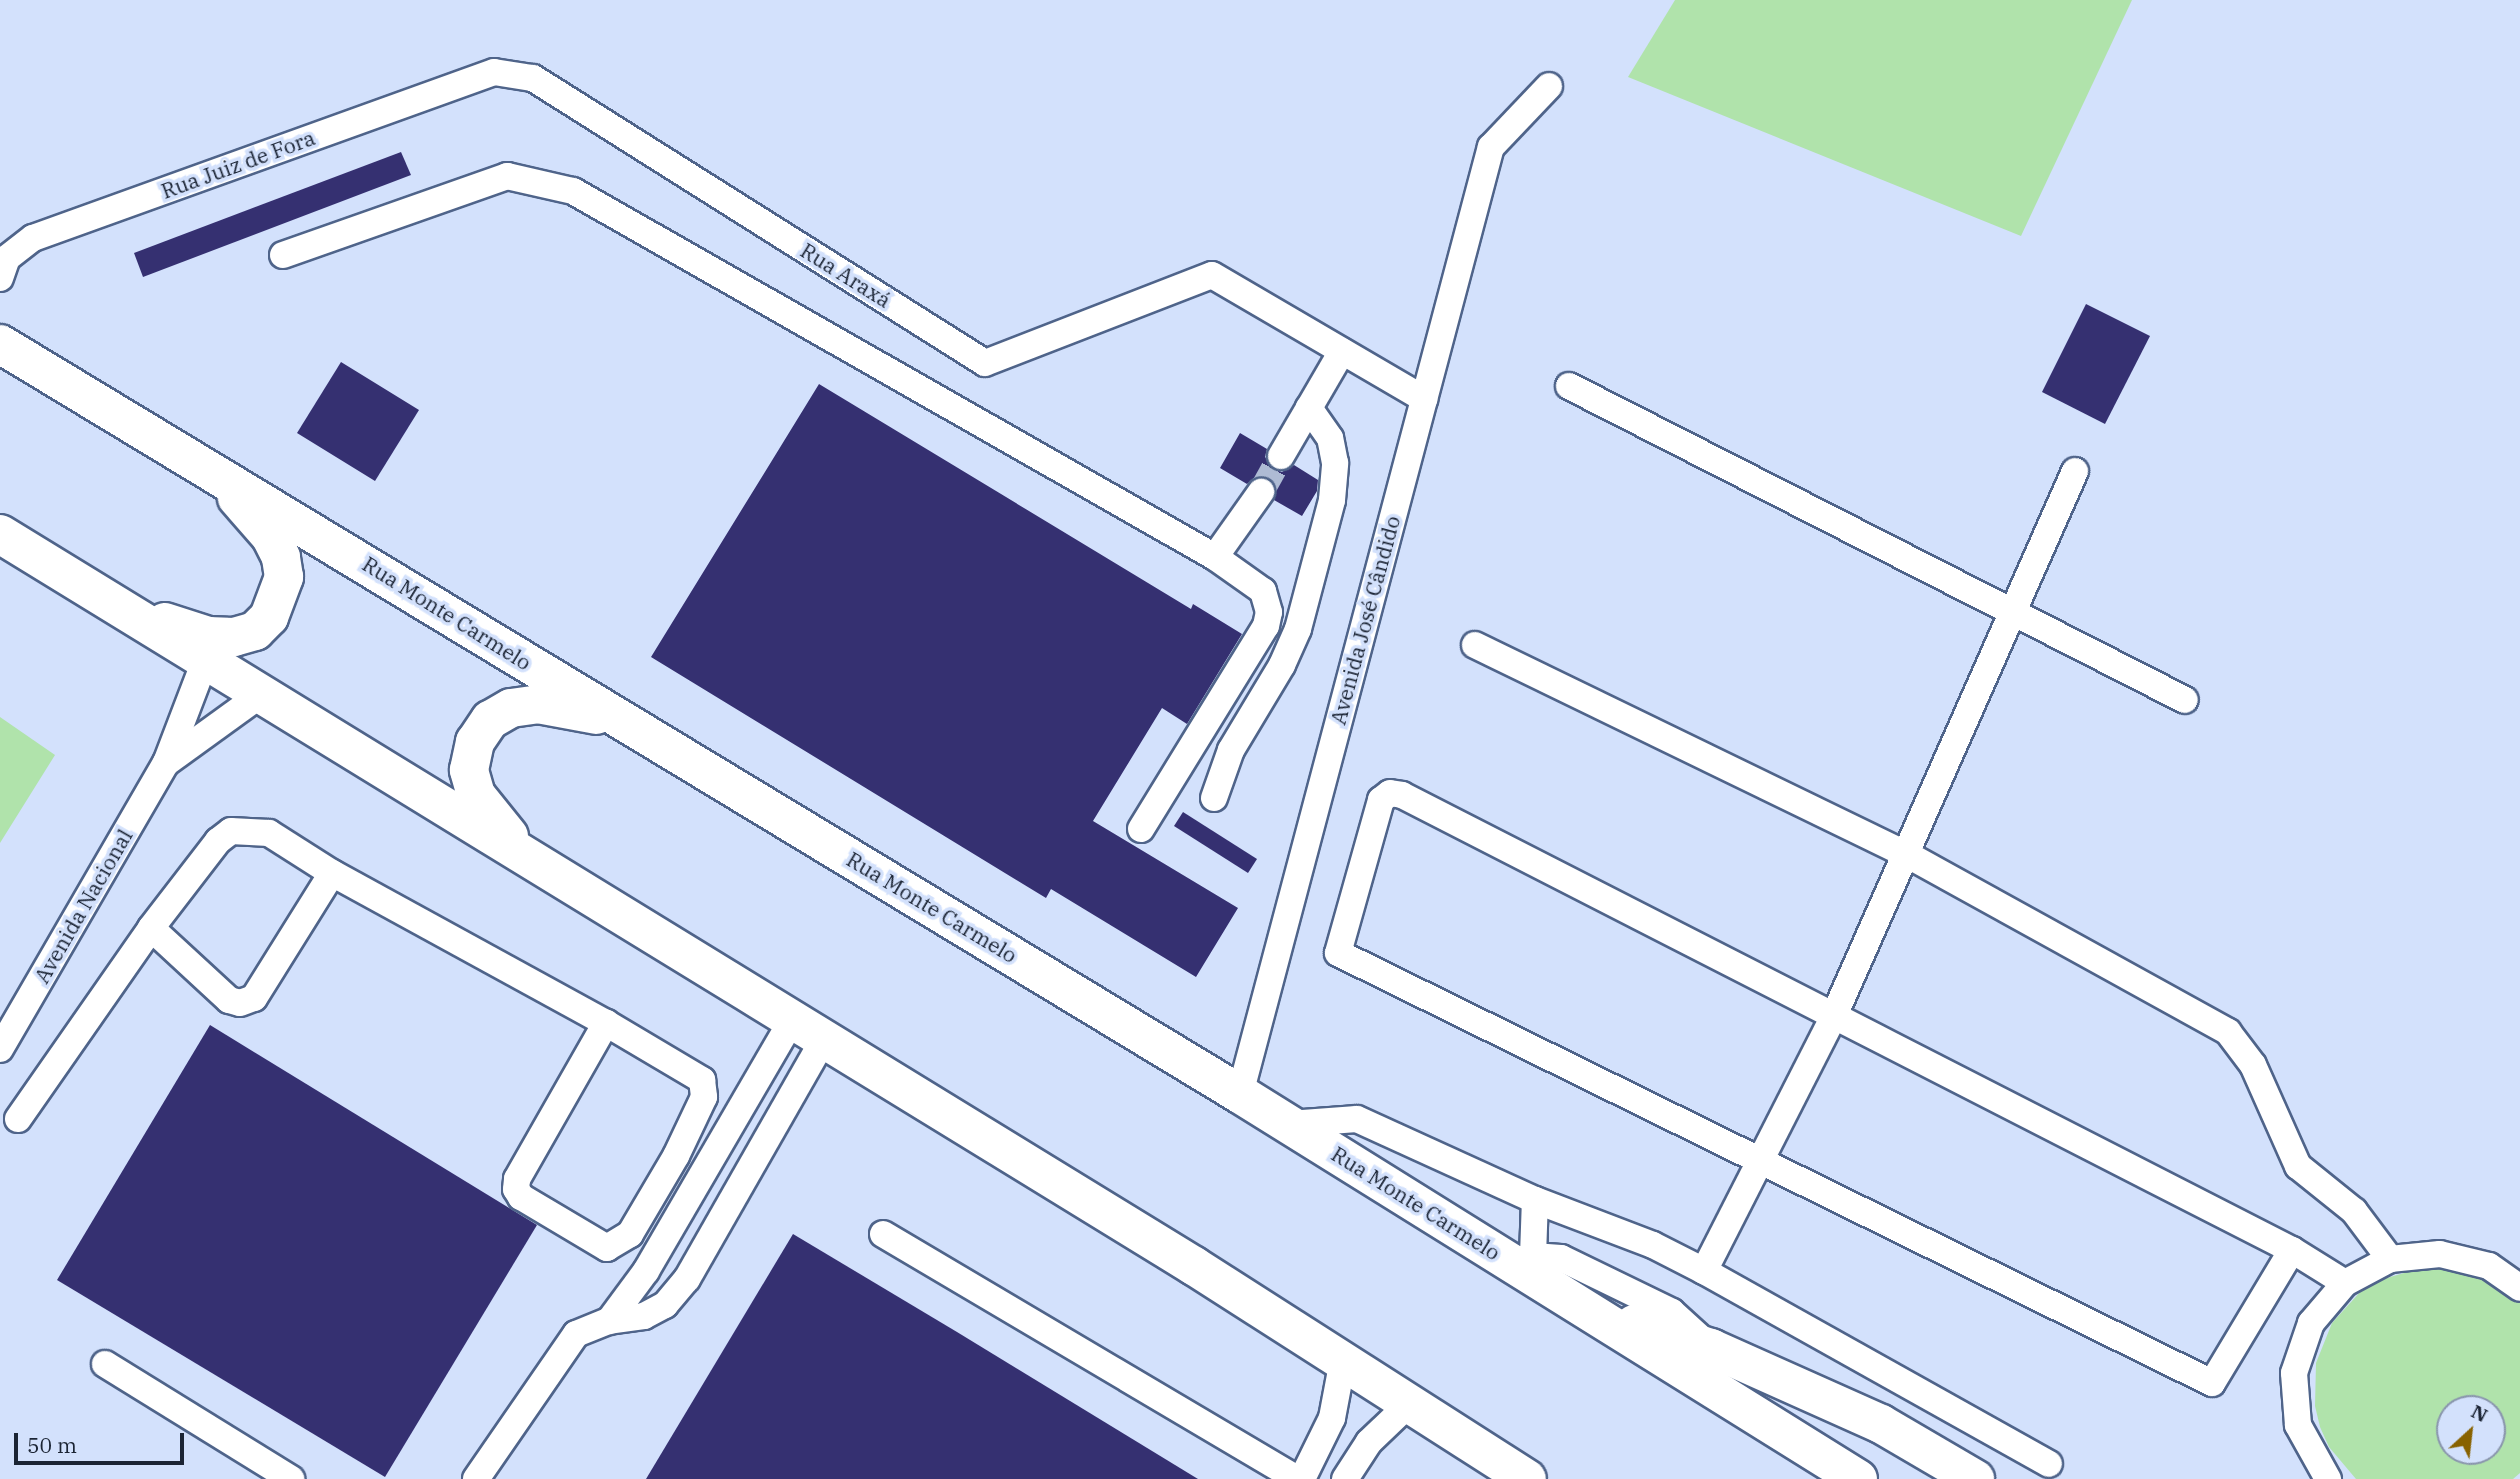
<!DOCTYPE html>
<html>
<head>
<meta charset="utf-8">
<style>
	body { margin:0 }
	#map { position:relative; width:2520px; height:1479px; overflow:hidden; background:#d3e1fc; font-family:"IBM Plex Serif",serif }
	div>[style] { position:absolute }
	.green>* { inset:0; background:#b0e3ab }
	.building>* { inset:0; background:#353071 }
	.minor-tunnel>* { height:26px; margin-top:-13px; transform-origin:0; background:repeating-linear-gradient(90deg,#aebbd4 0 26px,transparent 0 39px) }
	.roads { filter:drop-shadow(2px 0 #4f648a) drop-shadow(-2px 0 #4f648a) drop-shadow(0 2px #4f648a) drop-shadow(0 -2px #4f648a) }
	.minor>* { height:26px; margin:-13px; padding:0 13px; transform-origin:13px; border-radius:13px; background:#fff }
	.highway>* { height:38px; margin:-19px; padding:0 19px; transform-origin:19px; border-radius:19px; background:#fff }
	span { translate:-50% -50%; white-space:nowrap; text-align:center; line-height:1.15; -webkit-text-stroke:7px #d3e1fc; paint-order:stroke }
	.street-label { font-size:21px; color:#1b2434 }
	.north { position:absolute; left:2436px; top:1395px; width:70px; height:70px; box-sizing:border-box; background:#d3e1fc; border:2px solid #8995ac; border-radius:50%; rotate:27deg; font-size:19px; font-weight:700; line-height:28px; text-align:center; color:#1b2434 }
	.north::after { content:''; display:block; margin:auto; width:24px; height:32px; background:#886200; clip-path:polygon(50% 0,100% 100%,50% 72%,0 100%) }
	.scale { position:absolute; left:14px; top:1433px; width:170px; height:32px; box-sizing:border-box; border:4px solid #1b2434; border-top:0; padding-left:9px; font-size:21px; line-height:24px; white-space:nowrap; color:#1b2434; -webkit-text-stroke:5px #d3e1fc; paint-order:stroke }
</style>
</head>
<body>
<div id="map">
	<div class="green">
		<i style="clip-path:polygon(1675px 0,2132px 0,2021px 236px,1628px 77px)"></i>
		<i style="clip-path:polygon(0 717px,55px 755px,0 843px)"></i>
		<i style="clip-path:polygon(evenodd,2421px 1268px,2442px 1268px,2484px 1278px,2520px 1303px,2520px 1473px,2513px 1479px,2356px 1479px,2329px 1447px,2320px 1427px,2315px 1406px,2316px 1363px,2332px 1323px,2361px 1291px,2380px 1280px,2421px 1268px,2450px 1409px,2492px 1409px,2492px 1451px,2450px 1451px,2450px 1409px)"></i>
	</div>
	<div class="building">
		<i style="clip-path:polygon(401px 152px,411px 175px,143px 277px,134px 253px)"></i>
		<i style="clip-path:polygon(2086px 304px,2150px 336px,2105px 424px,2042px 392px)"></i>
		<i style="clip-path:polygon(341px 362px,419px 410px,375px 481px,297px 433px)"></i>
		<i style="clip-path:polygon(819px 384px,1191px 609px,1193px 604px,1242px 634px,1187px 724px,1162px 708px,1093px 821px,1238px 908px,1196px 977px,1051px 889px,1046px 898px,651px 657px)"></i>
		<i style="clip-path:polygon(1240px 433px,1267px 449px,1265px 457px,1273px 469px,1282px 472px,1294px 465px,1318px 480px,1317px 491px,1302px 516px,1274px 500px,1276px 486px,1269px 479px,1255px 477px,1247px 484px,1220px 468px)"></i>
		<i style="clip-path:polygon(1183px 812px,1257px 859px,1248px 873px,1174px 826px)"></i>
		<i style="clip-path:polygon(210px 1025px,537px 1225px,385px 1477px,57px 1280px)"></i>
		<i style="clip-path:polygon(793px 1234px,957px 1332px,1198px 1479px,646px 1479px)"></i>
	</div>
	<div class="minor-tunnel">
		<i style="left:1261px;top:492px;width:41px;rotate:-60.9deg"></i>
	</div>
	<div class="roads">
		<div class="minor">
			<i style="left:283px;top:255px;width:238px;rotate:-19.4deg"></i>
			<i style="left:507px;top:176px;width:68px;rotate:12.8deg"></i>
			<i style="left:573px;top:191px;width:739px;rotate:29.69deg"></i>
			<i style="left:1215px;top:557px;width:80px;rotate:-54.7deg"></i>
			<i style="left:0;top:278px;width:21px;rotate:-71deg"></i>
			<i style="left:7px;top:258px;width:33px;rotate:-38deg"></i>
			<i style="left:33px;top:238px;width:490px;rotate:-19.8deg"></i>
			<i style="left:494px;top:72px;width:39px;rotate:9deg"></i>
			<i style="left:533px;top:78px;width:534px;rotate:32.23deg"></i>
			<i style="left:985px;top:363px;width:243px;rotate:-21.2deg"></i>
			<i style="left:1212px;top:275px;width:246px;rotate:30.3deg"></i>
			<i style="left:1569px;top:386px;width:691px;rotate:27.01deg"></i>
			<i style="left:1281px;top:456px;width:121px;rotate:-59.8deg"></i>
			<i style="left:1475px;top:645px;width:479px;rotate:25.9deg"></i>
			<i style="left:1906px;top:854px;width:368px;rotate:28.9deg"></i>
			<i style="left:2228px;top:1032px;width:41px;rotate:52.9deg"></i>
			<i style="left:2253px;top:1065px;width:111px;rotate:66deg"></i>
			<i style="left:2298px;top:1166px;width:72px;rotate:38.8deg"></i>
			<i style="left:2354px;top:1211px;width:60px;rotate:53.1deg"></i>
			<i style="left:166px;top:763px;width:116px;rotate:-35.9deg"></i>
			<i style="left:1390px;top:793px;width:12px;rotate:9deg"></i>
			<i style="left:1402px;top:795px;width:1000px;rotate:27.08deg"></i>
			<i style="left:2292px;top:1250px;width:155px;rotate:121deg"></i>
			<i style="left:2212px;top:1383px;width:974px;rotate:-153.8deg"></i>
			<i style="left:1338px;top:953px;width:159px;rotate:-74.3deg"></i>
			<i style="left:1381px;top:800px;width:11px;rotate:-38deg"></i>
			<i style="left:1214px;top:798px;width:51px;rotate:-70.5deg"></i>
			<i style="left:1231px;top:750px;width:99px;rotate:-59deg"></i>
			<i style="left:1282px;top:665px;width:39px;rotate:-66deg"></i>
			<i style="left:1298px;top:629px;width:133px;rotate:-75.2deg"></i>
			<i style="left:1332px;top:500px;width:37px;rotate:-85deg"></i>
			<i style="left:1335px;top:463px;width:25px;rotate:-101deg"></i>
			<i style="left:1330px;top:438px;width:37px;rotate:-125deg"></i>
			<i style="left:1141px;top:829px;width:238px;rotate:-58.4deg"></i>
			<i style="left:1266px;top:626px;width:14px;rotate:-78deg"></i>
			<i style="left:1269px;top:612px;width:22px;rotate:-106deg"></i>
			<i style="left:1263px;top:591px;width:59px;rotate:-144.7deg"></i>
			<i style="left:151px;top:928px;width:106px;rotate:42.7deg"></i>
			<i style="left:229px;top:1000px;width:11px;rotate:15deg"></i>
			<i style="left:240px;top:1003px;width:15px;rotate:-20deg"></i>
			<i style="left:254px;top:998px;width:147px;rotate:-58deg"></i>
			<i style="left:0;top:1049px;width:331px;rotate:-59.9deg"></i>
			<i style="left:166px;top:763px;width:109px;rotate:-69.1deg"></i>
			<i style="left:1240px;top:1094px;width:980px;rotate:-75.16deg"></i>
			<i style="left:1491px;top:147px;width:84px;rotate:-46.4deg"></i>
			<i style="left:18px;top:1119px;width:233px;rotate:-55.1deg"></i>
			<i style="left:151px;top:928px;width:110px;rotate:-52.4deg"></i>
			<i style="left:218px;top:841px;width:16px;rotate:-38deg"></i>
			<i style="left:231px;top:831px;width:38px;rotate:3deg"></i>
			<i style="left:269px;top:833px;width:75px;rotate:32.4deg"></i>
			<i style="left:332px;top:873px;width:312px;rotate:28.7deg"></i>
			<i style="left:606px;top:1023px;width:112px;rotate:30.7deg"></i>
			<i style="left:702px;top:1080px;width:17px;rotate:83deg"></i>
			<i style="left:704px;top:1097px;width:65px;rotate:115.4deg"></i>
			<i style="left:676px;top:1156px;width:91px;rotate:120.5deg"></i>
			<i style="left:630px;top:1234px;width:27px;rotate:149deg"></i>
			<i style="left:607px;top:1248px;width:100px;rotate:-149.3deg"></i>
			<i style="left:521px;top:1197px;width:9px;rotate:-122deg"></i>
			<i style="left:516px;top:1189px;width:10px;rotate:-84deg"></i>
			<i style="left:517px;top:1179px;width:180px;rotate:-60.3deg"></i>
			<i style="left:1289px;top:1124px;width:68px;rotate:-4.2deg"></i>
			<i style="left:1357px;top:1119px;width:196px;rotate:24.5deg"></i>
			<i style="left:1535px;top:1200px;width:126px;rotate:20.9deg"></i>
			<i style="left:1653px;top:1245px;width:57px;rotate:27deg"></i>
			<i style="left:1704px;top:1271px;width:284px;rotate:-63deg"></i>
			<i style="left:1833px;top:1018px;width:598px;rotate:-66.13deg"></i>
			<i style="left:883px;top:1234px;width:482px;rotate:30.6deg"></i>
			<i style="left:2292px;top:1250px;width:62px;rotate:31.9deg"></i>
			<i style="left:1533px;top:1256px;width:56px;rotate:-88deg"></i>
			<i style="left:1511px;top:1262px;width:23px;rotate:-15deg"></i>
			<i style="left:1533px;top:1256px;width:28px;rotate:4deg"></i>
			<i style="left:1561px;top:1258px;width:123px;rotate:25.9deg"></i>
			<i style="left:1672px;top:1312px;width:45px;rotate:42.3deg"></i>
			<i style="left:1704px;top:1271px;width:395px;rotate:29.2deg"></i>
			<i style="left:609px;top:1321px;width:62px;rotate:-53.5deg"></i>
			<i style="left:646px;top:1271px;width:290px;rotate:-59.8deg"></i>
			<i style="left:105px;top:1364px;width:219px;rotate:31.7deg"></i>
			<i style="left:476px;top:1479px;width:176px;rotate:-55.4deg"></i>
			<i style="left:576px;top:1334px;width:35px;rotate:-22deg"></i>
			<i style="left:609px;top:1321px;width:35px;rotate:-8deg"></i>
			<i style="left:644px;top:1316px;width:24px;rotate:-28deg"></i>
			<i style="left:665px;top:1305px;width:34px;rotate:-50deg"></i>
			<i style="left:687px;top:1279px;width:276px;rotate:-60.3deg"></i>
			<i style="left:1302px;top:1479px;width:68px;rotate:-63.8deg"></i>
			<i style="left:1332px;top:1418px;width:59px;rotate:-79.3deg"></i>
			<i style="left:1345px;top:1479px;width:44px;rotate:-57deg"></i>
			<i style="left:1369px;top:1442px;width:57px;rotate:-43.6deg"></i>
			<i style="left:2328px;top:1479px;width:62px;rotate:-119.1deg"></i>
			<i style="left:2298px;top:1425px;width:52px;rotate:-94.4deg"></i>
			<i style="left:2294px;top:1373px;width:53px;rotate:-71.2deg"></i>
			<i style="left:2311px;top:1323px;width:52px;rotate:-49.6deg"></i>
			<i style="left:2345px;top:1283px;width:51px;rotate:-28.1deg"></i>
			<i style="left:2390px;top:1259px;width:50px;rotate:-5.7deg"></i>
			<i style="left:2440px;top:1254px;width:50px;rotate:13.8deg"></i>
			<i style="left:2489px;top:1266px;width:38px;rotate:35deg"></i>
		</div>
		<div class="highway">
			<i style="left:0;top:344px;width:1449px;rotate:31.17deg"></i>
			<i style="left:1240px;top:1094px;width:728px;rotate:31.92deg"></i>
			<i style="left:0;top:534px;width:1401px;rotate:31.51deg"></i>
			<i style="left:1194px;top:1266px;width:395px;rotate:32.6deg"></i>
			<i style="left:165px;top:622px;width:45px;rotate:18deg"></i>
			<i style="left:208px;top:636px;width:26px;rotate:2deg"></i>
			<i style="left:234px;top:637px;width:22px;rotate:-16deg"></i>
			<i style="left:255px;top:631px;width:20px;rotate:-45deg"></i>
			<i style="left:269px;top:617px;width:43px;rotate:-69.4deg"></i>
			<i style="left:284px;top:577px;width:20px;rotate:-99deg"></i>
			<i style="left:281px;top:557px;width:22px;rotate:-117deg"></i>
			<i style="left:271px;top:537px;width:52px;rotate:-131.1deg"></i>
			<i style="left:509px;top:836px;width:53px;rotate:-128.8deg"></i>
			<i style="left:476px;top:795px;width:26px;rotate:-106deg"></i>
			<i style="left:469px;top:770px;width:29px;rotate:-78deg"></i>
			<i style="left:475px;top:742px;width:27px;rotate:-56deg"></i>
			<i style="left:490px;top:720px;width:24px;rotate:-30deg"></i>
			<i style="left:511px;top:708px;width:27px;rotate:-8deg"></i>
			<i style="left:538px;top:704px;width:59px;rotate:10.7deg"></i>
			<i style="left:1634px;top:1324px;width:81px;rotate:17.3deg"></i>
			<i style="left:1711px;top:1348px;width:186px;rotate:24.1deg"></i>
			<i style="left:1881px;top:1424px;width:109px;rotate:30.3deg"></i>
		</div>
	</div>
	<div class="street-label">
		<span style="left:238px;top:164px;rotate:-20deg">Rua Juiz de Fora</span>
		<span style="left:846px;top:275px;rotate:32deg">Rua Araxá</span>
		<span style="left:447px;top:613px;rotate:32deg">Rua Monte Carmelo</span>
		<span style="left:1365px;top:620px;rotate:-75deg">Avenida José Cândido</span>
		<span style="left:83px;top:906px;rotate:-60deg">Avenida Nacional</span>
		<span style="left:932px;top:907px;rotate:31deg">Rua Monte Carmelo</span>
		<span style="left:1416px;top:1203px;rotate:32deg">Rua Monte Carmelo</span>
	</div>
	<div class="north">N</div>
	<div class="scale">50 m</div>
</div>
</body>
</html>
